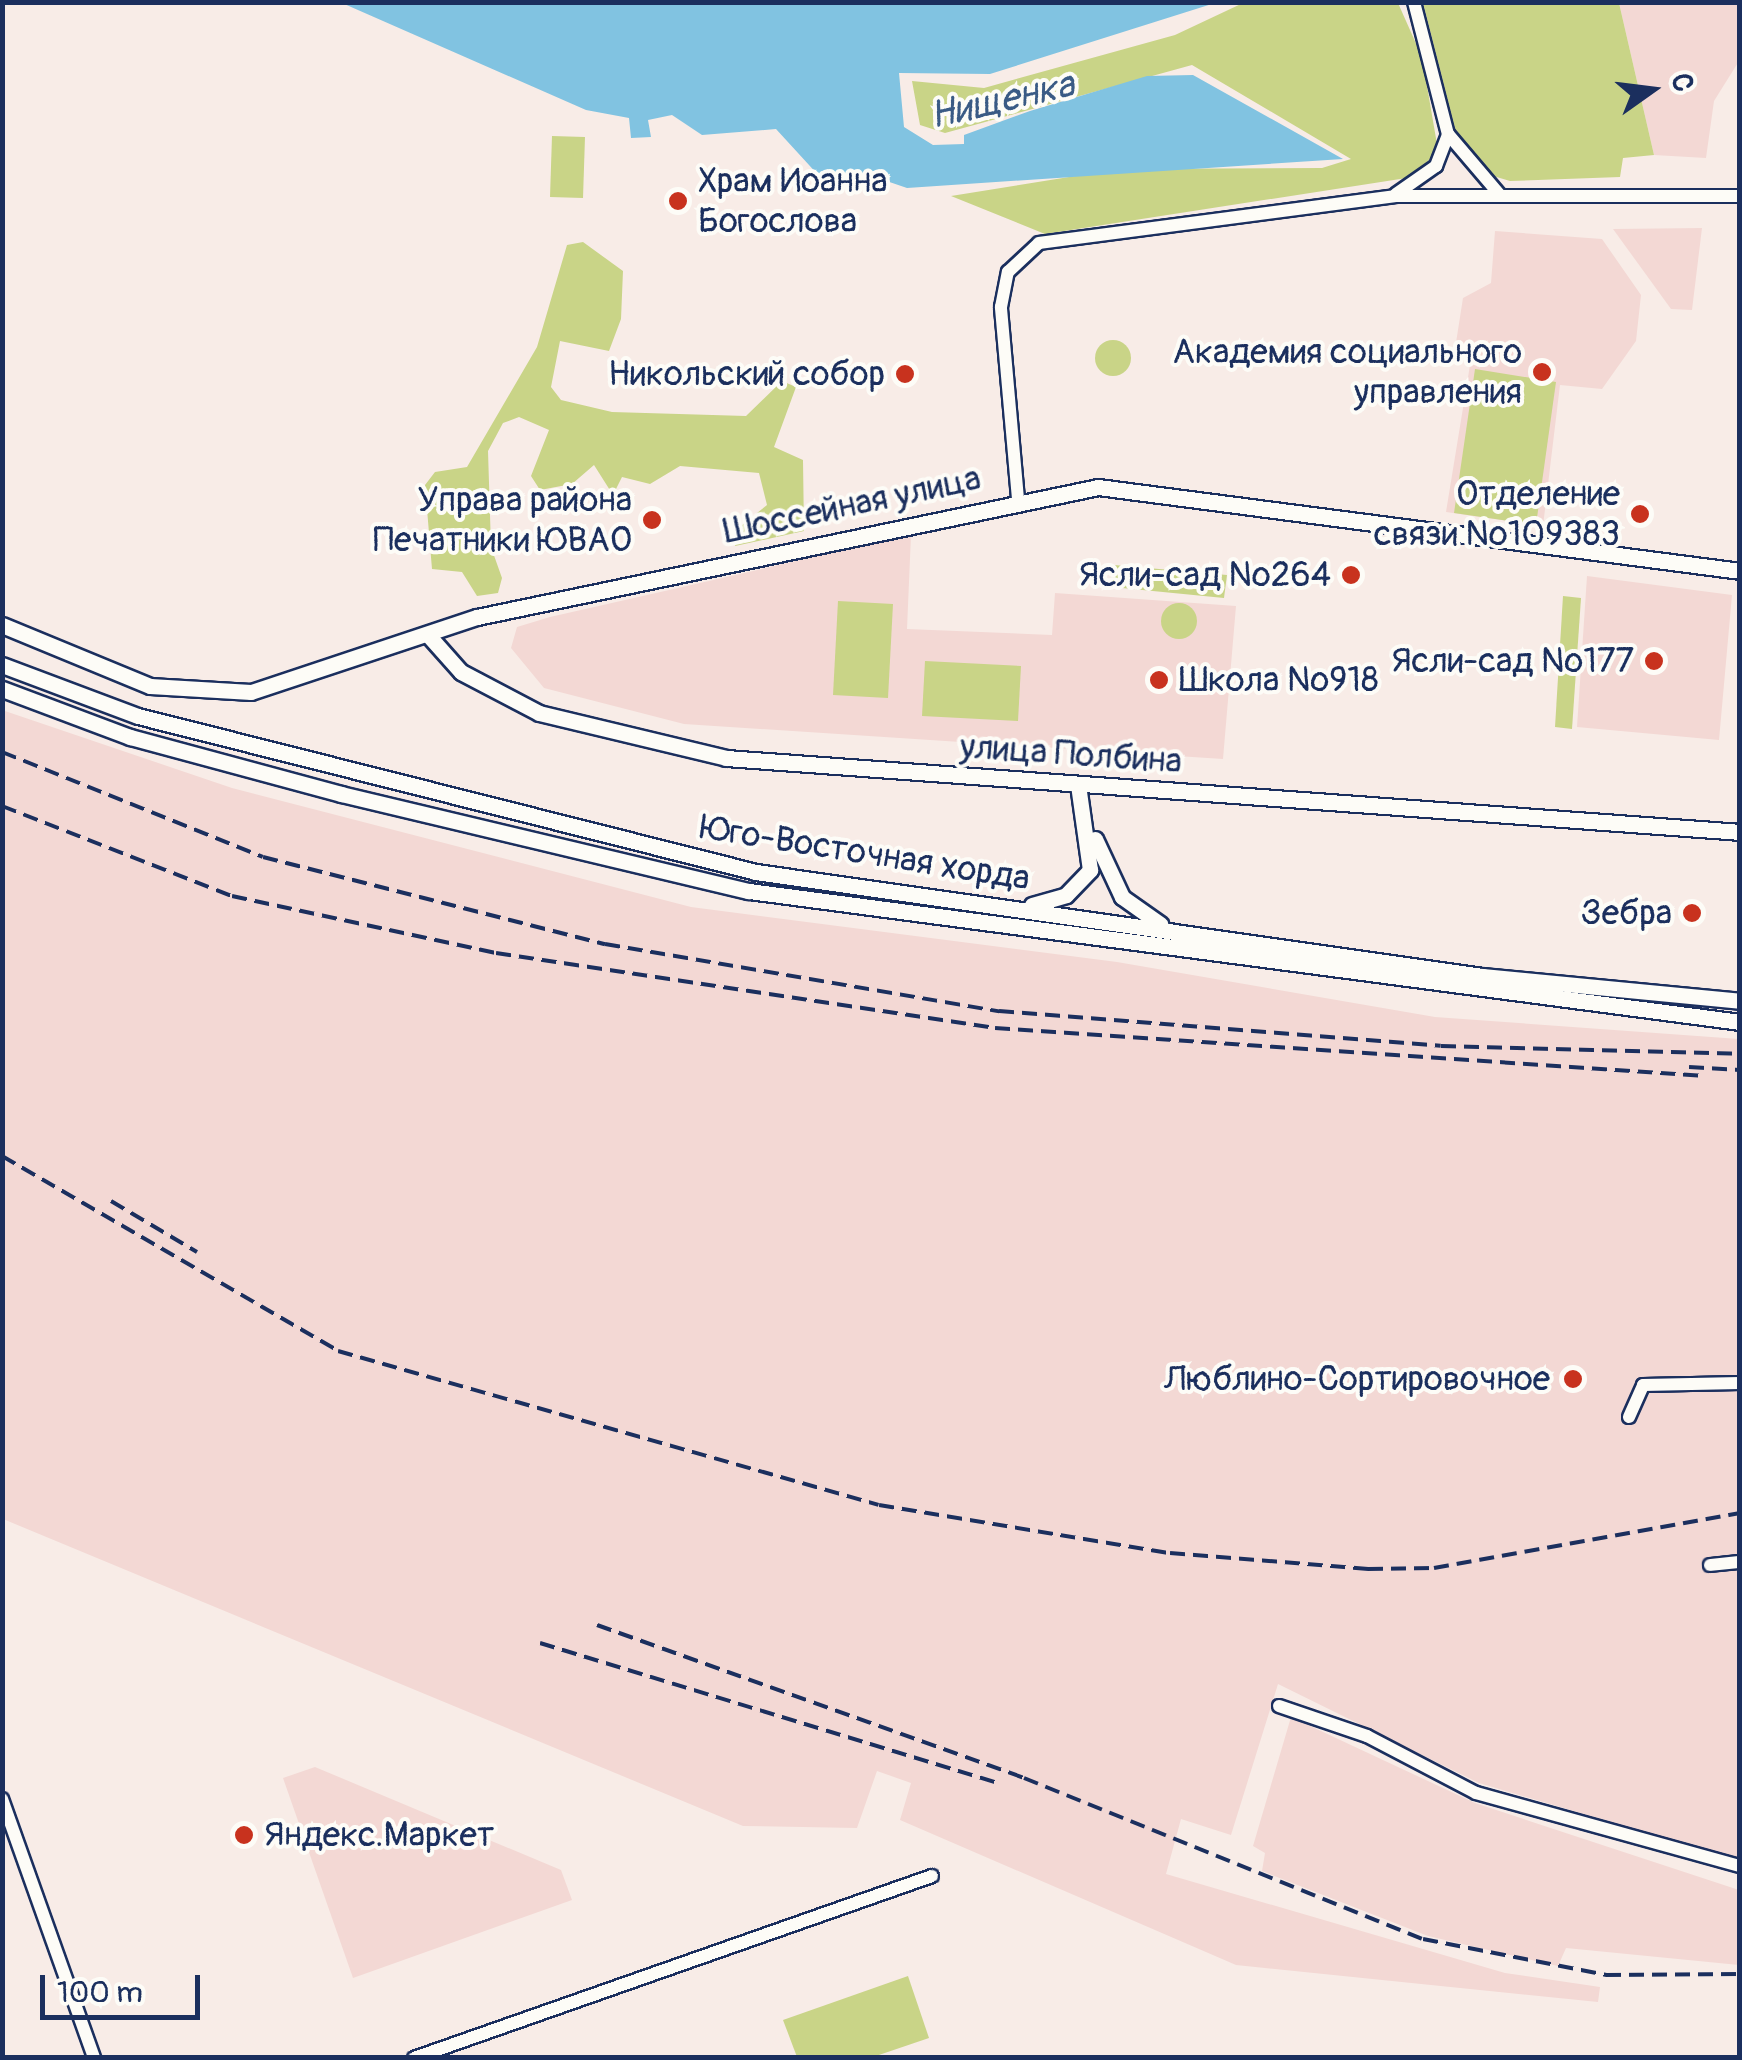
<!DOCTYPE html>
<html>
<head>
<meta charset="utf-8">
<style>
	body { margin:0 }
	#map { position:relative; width:1742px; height:2060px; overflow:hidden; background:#f8ece7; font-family:Pangolin,sans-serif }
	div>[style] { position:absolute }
	.built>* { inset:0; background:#f3d8d4 }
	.green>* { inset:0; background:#c9d487 }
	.round { border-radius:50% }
	.water>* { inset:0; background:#81c3e1 }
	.roads { filter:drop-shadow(2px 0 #1b2f5e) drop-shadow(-2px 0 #1b2f5e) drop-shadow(0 2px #1b2f5e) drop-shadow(0 -2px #1b2f5e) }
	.minor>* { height:12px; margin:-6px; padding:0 6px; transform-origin:6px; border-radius:6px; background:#fdfcf7 }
	.major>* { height:15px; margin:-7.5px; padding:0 7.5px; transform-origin:7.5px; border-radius:7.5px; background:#fdfcf7 }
	.rail>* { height:4px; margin-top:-2px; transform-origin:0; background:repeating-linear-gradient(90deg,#1b2f5e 0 15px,transparent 0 23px) }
	.dots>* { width:28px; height:28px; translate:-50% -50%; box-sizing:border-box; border:5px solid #fdfcf7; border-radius:50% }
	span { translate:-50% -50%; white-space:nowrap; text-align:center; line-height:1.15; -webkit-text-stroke:8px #fdfcf7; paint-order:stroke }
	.poi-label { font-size:35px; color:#1b2f5e }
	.left { translate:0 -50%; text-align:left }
	.right { translate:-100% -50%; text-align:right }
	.street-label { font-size:35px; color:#1b2f5e }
	.water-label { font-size:38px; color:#3a5b85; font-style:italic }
	.frame { position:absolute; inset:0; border:5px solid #1b2f5e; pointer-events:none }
	.north { position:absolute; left:1602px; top:40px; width:100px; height:100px; -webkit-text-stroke:8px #fdfcf7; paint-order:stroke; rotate:76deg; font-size:28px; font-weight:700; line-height:40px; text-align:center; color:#1b2f5e }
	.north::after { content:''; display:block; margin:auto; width:35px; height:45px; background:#1b2f5e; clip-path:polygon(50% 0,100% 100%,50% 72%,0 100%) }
	.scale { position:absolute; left:40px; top:1975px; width:160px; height:45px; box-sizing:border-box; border:5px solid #1b2f5e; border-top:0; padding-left:12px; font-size:30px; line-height:35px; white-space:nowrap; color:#1b2f5e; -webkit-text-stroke:8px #fdfcf7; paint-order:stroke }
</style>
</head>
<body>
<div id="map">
	<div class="built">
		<i style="clip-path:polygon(1619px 3px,1739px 3px,1739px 61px,1714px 101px,1706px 158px,1654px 155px)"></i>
		<i style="clip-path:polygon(1702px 228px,1692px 310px,1671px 309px,1613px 229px)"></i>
		<i style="clip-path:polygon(1495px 231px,1602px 239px,1641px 295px,1636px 341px,1602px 389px,1560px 385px,1543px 526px,1446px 512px,1471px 359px,1455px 349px,1463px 298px,1491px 283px)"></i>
		<i style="clip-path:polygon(911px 535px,907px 629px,1052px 635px,1055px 593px,1236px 606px,1223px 759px,684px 724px,544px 688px,511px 648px,517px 627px,550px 617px)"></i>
		<i style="clip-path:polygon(1587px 576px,1732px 595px,1719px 740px,1577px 727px)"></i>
		<i style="clip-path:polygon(2px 710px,232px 788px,691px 907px,1117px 962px,1435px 1017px,1739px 1039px,1739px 1860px,1479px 1783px,1278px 1684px,1231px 1835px,1181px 1819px,1166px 1874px,1505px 1973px,1600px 1987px,1598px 2002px,1236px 1965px,900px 1820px,911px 1783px,877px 1771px,857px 1828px,743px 1826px,3px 1519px)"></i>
		<i style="clip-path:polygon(1291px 1717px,1475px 1803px,1739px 1890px,1739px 1965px,1566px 1948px,1558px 1966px,1549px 1964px,1428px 1936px,1262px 1871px,1265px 1853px,1253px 1846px)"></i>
		<i style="clip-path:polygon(315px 1767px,561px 1870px,572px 1900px,353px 1978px,283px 1778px)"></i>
	</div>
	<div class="green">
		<i style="clip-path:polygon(1243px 3px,1398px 3px,1422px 57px,1438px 150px,1413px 177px,1045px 234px,951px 196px,1119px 169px,1322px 168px,1351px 159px,1192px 65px,945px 133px,920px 125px,912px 81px,984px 88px,1175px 35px)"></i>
		<i style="clip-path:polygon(1423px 3px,1619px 3px,1654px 155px,1623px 158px,1620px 177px,1510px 181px,1483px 173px,1460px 149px)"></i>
		<i style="clip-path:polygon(552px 136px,585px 137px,583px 198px,550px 197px)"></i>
		<i style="clip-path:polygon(583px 242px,623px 271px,621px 319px,609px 351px,560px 341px,551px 387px,561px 400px,612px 412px,746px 416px,782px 381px,796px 387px,774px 447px,803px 460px,804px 531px,735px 546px,741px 526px,767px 505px,759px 473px,680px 466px,650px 484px,622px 477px,613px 495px,594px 465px,572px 484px,540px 490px,531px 476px,549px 430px,519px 417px,503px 423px,488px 451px,491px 547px,502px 578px,498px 593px,477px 596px,462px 572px,432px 569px,425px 485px,435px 472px,467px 467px,537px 347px,567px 245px)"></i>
		<i class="round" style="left:1095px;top:340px;width:36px;height:36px"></i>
		<i style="clip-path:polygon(1475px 369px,1556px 382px,1536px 525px,1454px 513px)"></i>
		<i style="clip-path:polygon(1114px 565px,1227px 575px,1224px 598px,1112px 587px)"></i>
		<i style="clip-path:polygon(1563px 596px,1581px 598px,1572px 729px,1555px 727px)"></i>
		<i style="clip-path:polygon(838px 601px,893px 604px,888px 698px,833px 695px)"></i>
		<i class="round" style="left:1161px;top:603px;width:36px;height:36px"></i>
		<i style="clip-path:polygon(925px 661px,1021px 666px,1018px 721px,922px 716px)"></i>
		<i style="clip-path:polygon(908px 1976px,929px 2038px,873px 2057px,797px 2057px,783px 2020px)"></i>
	</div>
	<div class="water">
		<i style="clip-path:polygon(342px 3px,1215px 3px,990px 74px,899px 73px,904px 127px,933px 145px,964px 144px,964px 135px,1030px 111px,1147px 76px,1193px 75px,1343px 159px,907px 188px,866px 174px,820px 177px,776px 129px,702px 135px,672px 115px,648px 120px,651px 137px,631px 138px,629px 118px,586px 110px)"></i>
	</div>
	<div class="roads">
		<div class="minor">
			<i style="left:1414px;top:2px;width:136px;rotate:75.6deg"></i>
			<i style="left:1448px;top:134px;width:79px;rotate:49.6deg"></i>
			<i style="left:1396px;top:194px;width:49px;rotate:-35deg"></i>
			<i style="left:1436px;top:166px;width:34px;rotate:-69deg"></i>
			<i style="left:1018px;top:499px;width:193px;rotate:-95.1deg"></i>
			<i style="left:1001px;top:307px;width:36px;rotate:-79deg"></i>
			<i style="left:1008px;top:272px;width:42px;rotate:-43.1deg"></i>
			<i style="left:1039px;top:243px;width:358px;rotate:-7.5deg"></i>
			<i style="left:1394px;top:196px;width:346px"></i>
			<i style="left:1629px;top:1417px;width:35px;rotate:-66deg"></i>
			<i style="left:1643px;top:1385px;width:97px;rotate:-1.2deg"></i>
			<i style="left:1710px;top:1565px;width:30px;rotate:-6deg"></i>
			<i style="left:1279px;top:1706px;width:93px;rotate:18.8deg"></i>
			<i style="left:1367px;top:1736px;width:123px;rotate:27.6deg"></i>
			<i style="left:1476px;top:1793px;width:274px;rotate:15.5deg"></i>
			<i style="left:2px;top:1799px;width:275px;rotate:70.4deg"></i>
			<i style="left:414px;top:2058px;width:549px;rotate:-19.36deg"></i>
		</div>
		<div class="major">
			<i style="left:2px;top:625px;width:160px;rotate:22.4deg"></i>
			<i style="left:150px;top:686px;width:101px;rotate:3.4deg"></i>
			<i style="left:251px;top:692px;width:238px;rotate:-18.4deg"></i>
			<i style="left:477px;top:617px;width:634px;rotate:-11.82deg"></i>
			<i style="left:1098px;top:487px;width:647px;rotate:7.45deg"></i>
			<i style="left:429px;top:636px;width:48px;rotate:48.4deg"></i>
			<i style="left:461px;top:672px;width:88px;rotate:27.7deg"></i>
			<i style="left:539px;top:713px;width:192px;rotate:13.5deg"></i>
			<i style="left:726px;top:758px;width:1017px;rotate:4.17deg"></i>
			<i style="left:2px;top:665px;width:145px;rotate:20.6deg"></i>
			<i style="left:138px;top:716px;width:637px;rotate:14.17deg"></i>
			<i style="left:756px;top:872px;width:733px;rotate:8.15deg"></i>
			<i style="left:1482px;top:976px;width:259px;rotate:5.5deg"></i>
			<i style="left:2px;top:689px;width:137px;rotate:20.6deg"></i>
			<i style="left:130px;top:737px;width:219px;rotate:15.1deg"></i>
			<i style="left:341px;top:794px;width:419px;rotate:13.4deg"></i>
			<i style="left:749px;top:891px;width:1000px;rotate:7.53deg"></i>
			<i style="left:1095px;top:839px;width:64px;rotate:65deg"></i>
			<i style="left:1122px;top:897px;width:47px;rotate:35.4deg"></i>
			<i style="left:1032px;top:905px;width:35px;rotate:-16deg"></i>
			<i style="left:1066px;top:895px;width:35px;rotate:-46deg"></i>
			<i style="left:1090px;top:870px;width:86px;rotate:-98deg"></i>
		</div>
	</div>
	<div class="rail">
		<i style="left:2px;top:752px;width:281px;rotate:21.9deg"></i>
		<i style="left:263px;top:857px;width:353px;rotate:14.3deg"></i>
		<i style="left:605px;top:944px;width:400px;rotate:9.7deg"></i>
		<i style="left:999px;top:1011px;width:443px;rotate:4.5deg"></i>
		<i style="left:1441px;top:1046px;width:299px;rotate:1.5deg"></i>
		<i style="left:2px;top:806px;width:247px;rotate:21.4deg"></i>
		<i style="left:232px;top:896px;width:270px;rotate:12.2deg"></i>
		<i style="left:496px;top:953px;width:505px;rotate:8.55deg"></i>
		<i style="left:995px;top:1028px;width:712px;rotate:3.87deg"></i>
		<i style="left:1689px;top:1067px;width:51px;rotate:3.4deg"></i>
		<i style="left:2px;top:1156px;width:388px;rotate:30.1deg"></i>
		<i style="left:338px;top:1351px;width:562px;rotate:15.89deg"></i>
		<i style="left:879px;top:1505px;width:295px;rotate:9.4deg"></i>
		<i style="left:1170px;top:1553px;width:199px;rotate:4.6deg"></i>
		<i style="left:1368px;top:1569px;width:66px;rotate:-0.9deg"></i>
		<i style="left:1434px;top:1568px;width:311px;rotate:-10.2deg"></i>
		<i style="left:111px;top:1201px;width:100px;rotate:30.7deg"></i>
		<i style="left:597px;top:1625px;width:454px;rotate:19.7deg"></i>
		<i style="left:1024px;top:1778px;width:430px;rotate:22deg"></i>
		<i style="left:1423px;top:1939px;width:187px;rotate:11.1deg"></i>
		<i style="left:1606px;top:1975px;width:134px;rotate:-0.4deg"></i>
		<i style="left:540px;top:1643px;width:480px;rotate:17deg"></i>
	</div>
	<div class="dots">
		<i style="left:678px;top:201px;background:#c8321e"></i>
		<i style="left:1542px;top:372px;background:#c8321e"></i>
		<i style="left:905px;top:374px;background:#c8321e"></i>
		<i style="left:1640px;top:514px;background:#c8321e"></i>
		<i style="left:652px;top:520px;background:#c8321e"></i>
		<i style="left:1351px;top:575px;background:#c8321e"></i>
		<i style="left:1654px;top:661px;background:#c8321e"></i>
		<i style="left:1159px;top:680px;background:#c8321e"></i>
		<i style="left:1692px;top:913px;background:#c8321e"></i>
		<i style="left:1573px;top:1379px;background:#c8321e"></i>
		<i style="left:244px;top:1835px;background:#c8321e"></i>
	</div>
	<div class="poi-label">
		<span class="left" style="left:698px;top:201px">Храм Иоанна<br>Богослова</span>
		<span class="right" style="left:1522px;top:372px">Академия социального<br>управления</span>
		<span class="right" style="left:885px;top:374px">Никольский собор</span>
		<span class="right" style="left:1620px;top:514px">Отделение<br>связи №109383</span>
		<span class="right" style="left:632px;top:520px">Управа района<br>Печатники ЮВАО</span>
		<span class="right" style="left:1331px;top:575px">Ясли-сад №264</span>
		<span class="right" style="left:1634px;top:661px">Ясли-сад №177</span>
		<span class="left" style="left:1179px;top:680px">Школа №918</span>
		<span class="right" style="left:1672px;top:913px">Зебра</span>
		<span class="right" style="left:1550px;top:1379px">Люблино-Сортировочное</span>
		<span class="left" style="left:264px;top:1835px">Яндекс.Маркет</span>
	</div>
	<div class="street-label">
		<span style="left:852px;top:505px;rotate:-12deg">Шоссейная улица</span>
		<span style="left:1071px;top:754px;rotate:4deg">улица Полбина</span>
		<span style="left:865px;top:853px;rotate:9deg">Юго-Восточная хорда</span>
	</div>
	<div class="water-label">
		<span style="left:1002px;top:101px;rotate:-13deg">Нищенка</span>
	</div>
	<div class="frame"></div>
	<div class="north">С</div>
	<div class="scale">100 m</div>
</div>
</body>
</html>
